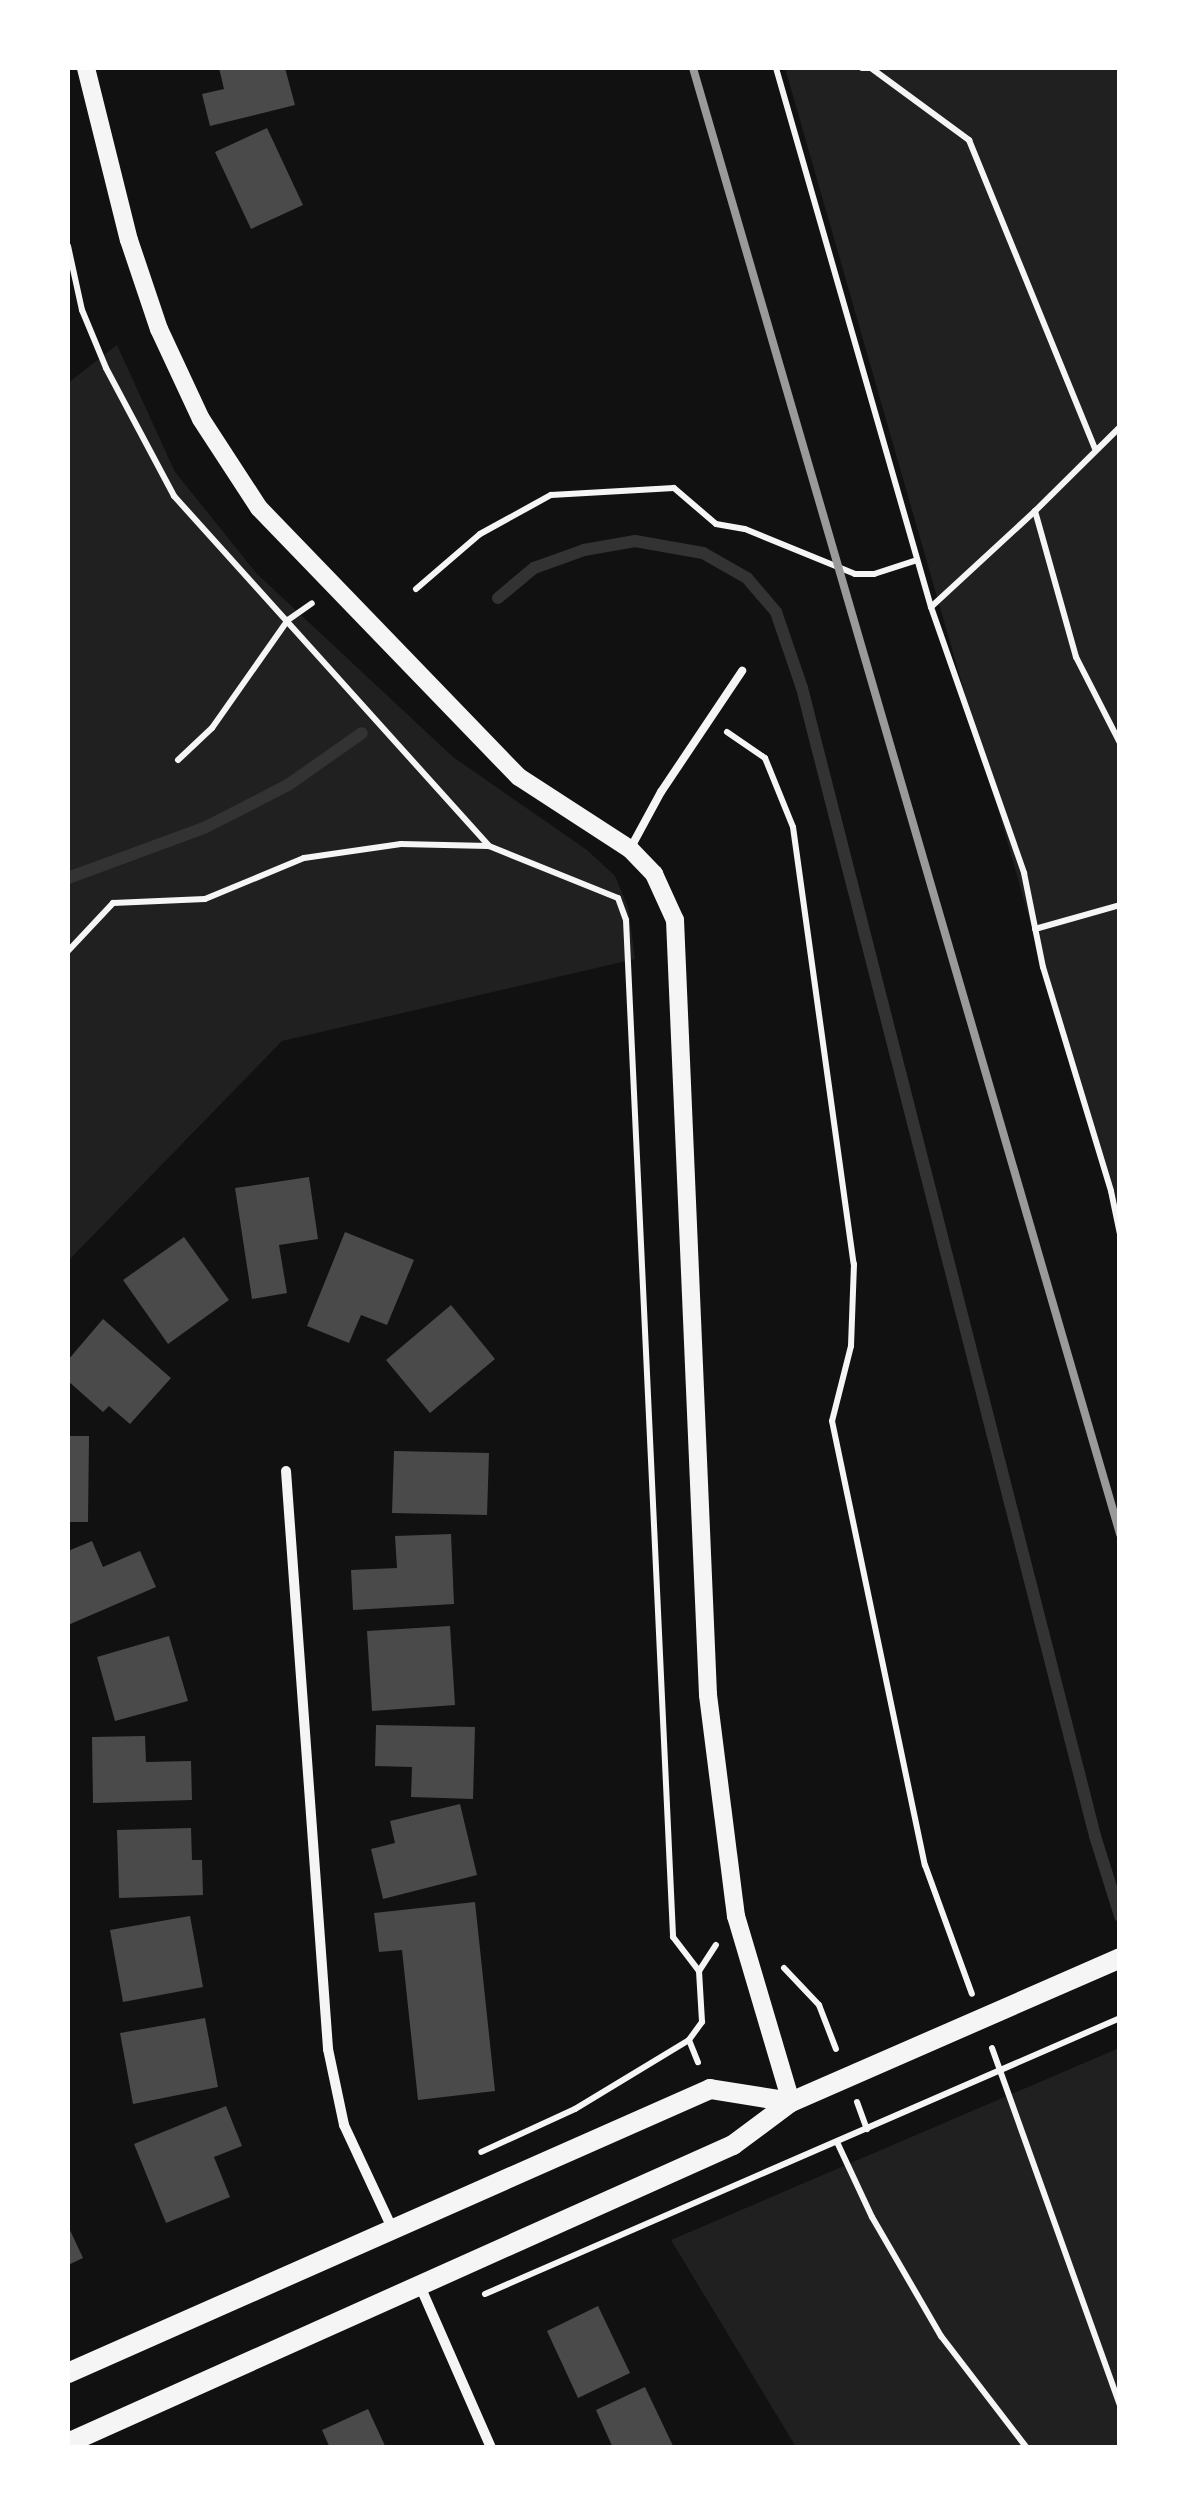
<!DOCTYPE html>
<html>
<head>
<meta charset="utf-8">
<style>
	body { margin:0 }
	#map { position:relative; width:1187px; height:2515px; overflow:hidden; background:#111; font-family:Cabin,sans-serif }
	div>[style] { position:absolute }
	.green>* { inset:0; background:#202020 }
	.stream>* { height:12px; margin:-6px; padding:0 6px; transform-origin:6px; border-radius:6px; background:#333 }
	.building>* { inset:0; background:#4a4a4a }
	.path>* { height:6px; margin:-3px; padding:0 3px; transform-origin:3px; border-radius:3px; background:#f5f5f5 }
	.service>* { height:8px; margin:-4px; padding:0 4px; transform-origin:4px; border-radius:4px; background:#f5f5f5 }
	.minor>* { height:10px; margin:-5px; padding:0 5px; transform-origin:5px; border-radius:5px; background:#f5f5f5 }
	.tertiary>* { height:18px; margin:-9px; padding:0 9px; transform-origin:9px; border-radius:9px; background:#f5f5f5 }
	.secondary>* { height:20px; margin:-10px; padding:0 10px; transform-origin:10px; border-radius:10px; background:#f5f5f5 }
	.rail>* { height:8px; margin:-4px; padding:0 4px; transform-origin:4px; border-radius:4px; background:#9a9a9a }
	span { translate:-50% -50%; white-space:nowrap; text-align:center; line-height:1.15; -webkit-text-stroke:10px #fff; paint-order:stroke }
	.frame { position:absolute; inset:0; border:70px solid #fff; pointer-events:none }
</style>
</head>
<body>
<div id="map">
	<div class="green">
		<i style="clip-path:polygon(785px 68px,1119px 68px,1119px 1230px)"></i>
		<i style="clip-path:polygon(117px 345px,175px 472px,257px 574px,453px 757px,587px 850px,615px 876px,628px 907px,635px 959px,282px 1041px,68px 1261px,68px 383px)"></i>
		<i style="clip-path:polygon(1119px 2048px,1119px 2447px,796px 2447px,671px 2240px)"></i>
	</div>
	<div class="stream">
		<i style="left:498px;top:598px;width:47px;rotate:-39.8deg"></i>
		<i style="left:534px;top:568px;width:53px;rotate:-19.8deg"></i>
		<i style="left:584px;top:550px;width:52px;rotate:-10deg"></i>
		<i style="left:635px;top:541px;width:69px;rotate:10deg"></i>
		<i style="left:703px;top:553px;width:51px;rotate:29.6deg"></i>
		<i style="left:747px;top:578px;width:45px;rotate:49.5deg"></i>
		<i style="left:776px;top:612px;width:80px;rotate:71.1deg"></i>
		<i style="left:802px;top:688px;width:1185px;rotate:75.68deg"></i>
		<i style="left:1095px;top:1836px;width:84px;rotate:72.6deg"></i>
		<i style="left:68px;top:878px;width:145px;rotate:-20.2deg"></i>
		<i style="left:204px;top:828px;width:94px;rotate:-27.1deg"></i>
		<i style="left:288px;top:785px;width:90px;rotate:-35.1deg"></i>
	</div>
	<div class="building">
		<i style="clip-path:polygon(219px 68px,285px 68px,295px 105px,210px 126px,202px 94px,224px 89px)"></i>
		<i style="clip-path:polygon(267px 128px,303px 205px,251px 229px,215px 152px)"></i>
		<i style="clip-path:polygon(309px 1177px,318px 1239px,279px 1245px,287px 1293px,252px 1299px,235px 1188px)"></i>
		<i style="clip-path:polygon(345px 1232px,414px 1260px,387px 1325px,361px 1315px,349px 1343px,307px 1326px)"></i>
		<i style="clip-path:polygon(184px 1237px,229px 1300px,168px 1344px,123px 1280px)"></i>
		<i style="clip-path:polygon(451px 1305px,495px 1359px,430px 1413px,386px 1360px)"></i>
		<i style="clip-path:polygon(103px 1319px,171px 1378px,130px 1424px,109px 1406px,103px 1412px,68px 1381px,68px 1360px)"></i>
		<i style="clip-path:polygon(68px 1436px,89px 1436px,88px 1522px,68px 1522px)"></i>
		<i style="clip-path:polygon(394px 1451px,489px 1453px,487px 1515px,392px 1513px)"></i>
		<i style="clip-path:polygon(451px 1534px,454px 1604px,353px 1610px,351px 1570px,397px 1568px,395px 1536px)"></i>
		<i style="clip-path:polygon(92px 1541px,103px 1567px,140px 1551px,156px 1587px,68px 1625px,68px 1551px)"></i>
		<i style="clip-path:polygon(450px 1626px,455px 1705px,372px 1711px,367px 1631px)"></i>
		<i style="clip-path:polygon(169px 1636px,188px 1701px,115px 1721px,97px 1657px)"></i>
		<i style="clip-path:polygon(376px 1725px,475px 1727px,473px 1799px,411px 1797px,412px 1767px,375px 1766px)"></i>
		<i style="clip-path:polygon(145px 1736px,146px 1762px,191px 1761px,192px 1800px,93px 1803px,92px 1737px)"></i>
		<i style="clip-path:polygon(460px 1804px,477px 1875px,383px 1899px,371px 1849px,395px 1843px,390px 1821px)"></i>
		<i style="clip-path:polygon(191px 1828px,192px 1860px,202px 1860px,203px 1895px,119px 1898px,117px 1830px)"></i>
		<i style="clip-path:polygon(475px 1902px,495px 2091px,418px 2100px,402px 1950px,379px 1952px,374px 1913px)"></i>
		<i style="clip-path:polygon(190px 1916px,203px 1987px,123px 2002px,110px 1930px)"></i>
		<i style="clip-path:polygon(205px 2018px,218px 2087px,133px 2104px,120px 2033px)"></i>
		<i style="clip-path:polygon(226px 2106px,242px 2146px,214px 2157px,230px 2197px,166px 2223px,134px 2144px)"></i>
		<i style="clip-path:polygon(68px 2226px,83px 2258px,68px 2265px)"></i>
		<i style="clip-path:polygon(598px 2306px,630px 2373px,578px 2398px,547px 2331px)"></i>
		<i style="clip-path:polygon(645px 2387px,674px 2448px,613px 2448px,596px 2410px)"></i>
		<i style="clip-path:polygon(368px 2409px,386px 2448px,330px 2448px,322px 2430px)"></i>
	</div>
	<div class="path">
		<i style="left:776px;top:68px;width:561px;rotate:73.96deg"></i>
		<i style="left:931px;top:607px;width:282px;rotate:70.7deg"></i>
		<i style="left:1024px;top:873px;width:96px;rotate:78.6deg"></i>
		<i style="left:1043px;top:967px;width:234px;rotate:73.1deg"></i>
		<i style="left:1111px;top:1191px;width:44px;rotate:78.2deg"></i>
		<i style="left:862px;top:68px;width:9px"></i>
		<i style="left:871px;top:68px;width:122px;rotate:36.3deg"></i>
		<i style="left:969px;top:140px;width:334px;rotate:67.8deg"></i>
		<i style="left:68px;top:246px;width:66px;rotate:77.7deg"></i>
		<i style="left:82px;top:310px;width:63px;rotate:67.5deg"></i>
		<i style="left:106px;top:368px;width:145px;rotate:62deg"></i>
		<i style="left:174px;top:496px;width:471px;rotate:48deg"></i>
		<i style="left:489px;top:846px;width:139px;rotate:22deg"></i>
		<i style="left:618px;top:898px;width:23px;rotate:70deg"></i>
		<i style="left:626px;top:920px;width:1018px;rotate:87.35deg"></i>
		<i style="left:673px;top:1937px;width:43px;rotate:52.6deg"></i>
		<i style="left:699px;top:1971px;width:51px;rotate:86.6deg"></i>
		<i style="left:702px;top:2022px;width:22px;rotate:126deg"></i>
		<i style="left:689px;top:2040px;width:133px;rotate:148.8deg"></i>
		<i style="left:575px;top:2109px;width:103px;rotate:155.4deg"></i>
		<i style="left:1120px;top:427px;width:120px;rotate:135.3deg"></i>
		<i style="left:1035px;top:511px;width:152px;rotate:74.3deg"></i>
		<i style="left:1076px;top:657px;width:97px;rotate:62.9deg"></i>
		<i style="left:416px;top:589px;width:84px;rotate:-40.7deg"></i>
		<i style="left:480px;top:534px;width:81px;rotate:-28.8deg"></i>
		<i style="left:551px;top:495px;width:123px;rotate:-3.3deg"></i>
		<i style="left:674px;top:488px;width:55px;rotate:40.6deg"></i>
		<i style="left:716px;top:524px;width:29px;rotate:10deg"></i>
		<i style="left:745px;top:529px;width:119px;rotate:22.2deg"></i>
		<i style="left:855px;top:574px;width:19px"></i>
		<i style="left:874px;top:574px;width:45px;rotate:-18deg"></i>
		<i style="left:931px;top:607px;width:142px;rotate:-42.7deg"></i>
		<i style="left:727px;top:732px;width:46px;rotate:34.4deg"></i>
		<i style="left:765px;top:758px;width:74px;rotate:67.9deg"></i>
		<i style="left:793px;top:827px;width:441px;rotate:82.1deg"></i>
		<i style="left:854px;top:1264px;width:82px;rotate:92.1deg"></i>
		<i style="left:851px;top:1346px;width:77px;rotate:104.2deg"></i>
		<i style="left:832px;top:1421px;width:454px;rotate:78.2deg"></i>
		<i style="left:925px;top:1865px;width:137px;rotate:70deg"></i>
		<i style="left:178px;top:760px;width:47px;rotate:-43.3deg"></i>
		<i style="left:212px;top:728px;width:132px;rotate:-54.9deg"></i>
		<i style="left:288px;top:620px;width:29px;rotate:-35deg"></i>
		<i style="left:1035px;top:929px;width:88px;rotate:-15.8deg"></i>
		<i style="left:68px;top:951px;width:66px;rotate:-46.8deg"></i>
		<i style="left:113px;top:903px;width:92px;rotate:-2.5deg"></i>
		<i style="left:205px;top:899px;width:107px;rotate:-22.5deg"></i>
		<i style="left:304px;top:858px;width:98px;rotate:-8.2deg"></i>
		<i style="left:401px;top:844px;width:87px;rotate:1.3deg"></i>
		<i style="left:784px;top:1968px;width:51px;rotate:46.6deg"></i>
		<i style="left:819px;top:2005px;width:47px;rotate:68.9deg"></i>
		<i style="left:699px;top:1971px;width:31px;rotate:-57deg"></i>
		<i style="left:689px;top:2040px;width:24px;rotate:68deg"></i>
		<i style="left:992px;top:2048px;width:379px;rotate:70.3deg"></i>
		<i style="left:857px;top:2102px;width:29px;rotate:70deg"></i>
		<i style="left:837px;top:2142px;width:83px;rotate:65deg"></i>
		<i style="left:872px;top:2217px;width:138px;rotate:59.9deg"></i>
		<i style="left:941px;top:2336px;width:141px;rotate:52.5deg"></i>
		<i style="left:485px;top:2294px;width:692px;rotate:-23.49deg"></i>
	</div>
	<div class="service">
		<i style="left:630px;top:849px;width:65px;rotate:-61.5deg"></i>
		<i style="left:661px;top:792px;width:146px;rotate:-56.2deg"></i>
	</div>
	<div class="minor">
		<i style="left:286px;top:1471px;width:580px;rotate:85.84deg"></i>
		<i style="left:328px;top:2049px;width:78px;rotate:78.1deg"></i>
		<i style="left:344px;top:2125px;width:116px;rotate:65deg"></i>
		<i style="left:420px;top:2286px;width:177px;rotate:66.3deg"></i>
	</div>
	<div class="tertiary">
		<i style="left:86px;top:68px;width:177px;rotate:76deg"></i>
		<i style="left:129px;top:240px;width:94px;rotate:71.4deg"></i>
		<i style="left:159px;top:329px;width:99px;rotate:65deg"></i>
		<i style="left:201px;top:419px;width:106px;rotate:56.9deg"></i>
		<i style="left:259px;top:508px;width:374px;rotate:46deg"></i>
		<i style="left:519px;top:777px;width:132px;rotate:33deg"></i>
		<i style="left:630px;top:849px;width:35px;rotate:46deg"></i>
		<i style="left:654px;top:874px;width:51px;rotate:65.5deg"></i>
		<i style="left:675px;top:920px;width:776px;rotate:87.56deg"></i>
		<i style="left:708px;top:1695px;width:223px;rotate:82.8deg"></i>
		<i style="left:736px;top:1916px;width:194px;rotate:73.5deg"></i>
	</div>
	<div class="secondary">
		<i style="left:68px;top:2373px;width:702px;rotate:-23.86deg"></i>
		<i style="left:710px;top:2089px;width:82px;rotate:9.1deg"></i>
		<i style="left:68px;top:2443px;width:729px;rotate:-24.14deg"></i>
		<i style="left:733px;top:2145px;width:72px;rotate:-36.6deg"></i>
		<i style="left:791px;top:2102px;width:359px;rotate:-23.6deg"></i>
	</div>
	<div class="rail">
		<i style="left:693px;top:68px;width:1527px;rotate:73.76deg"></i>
	</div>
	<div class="frame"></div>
</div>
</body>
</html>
